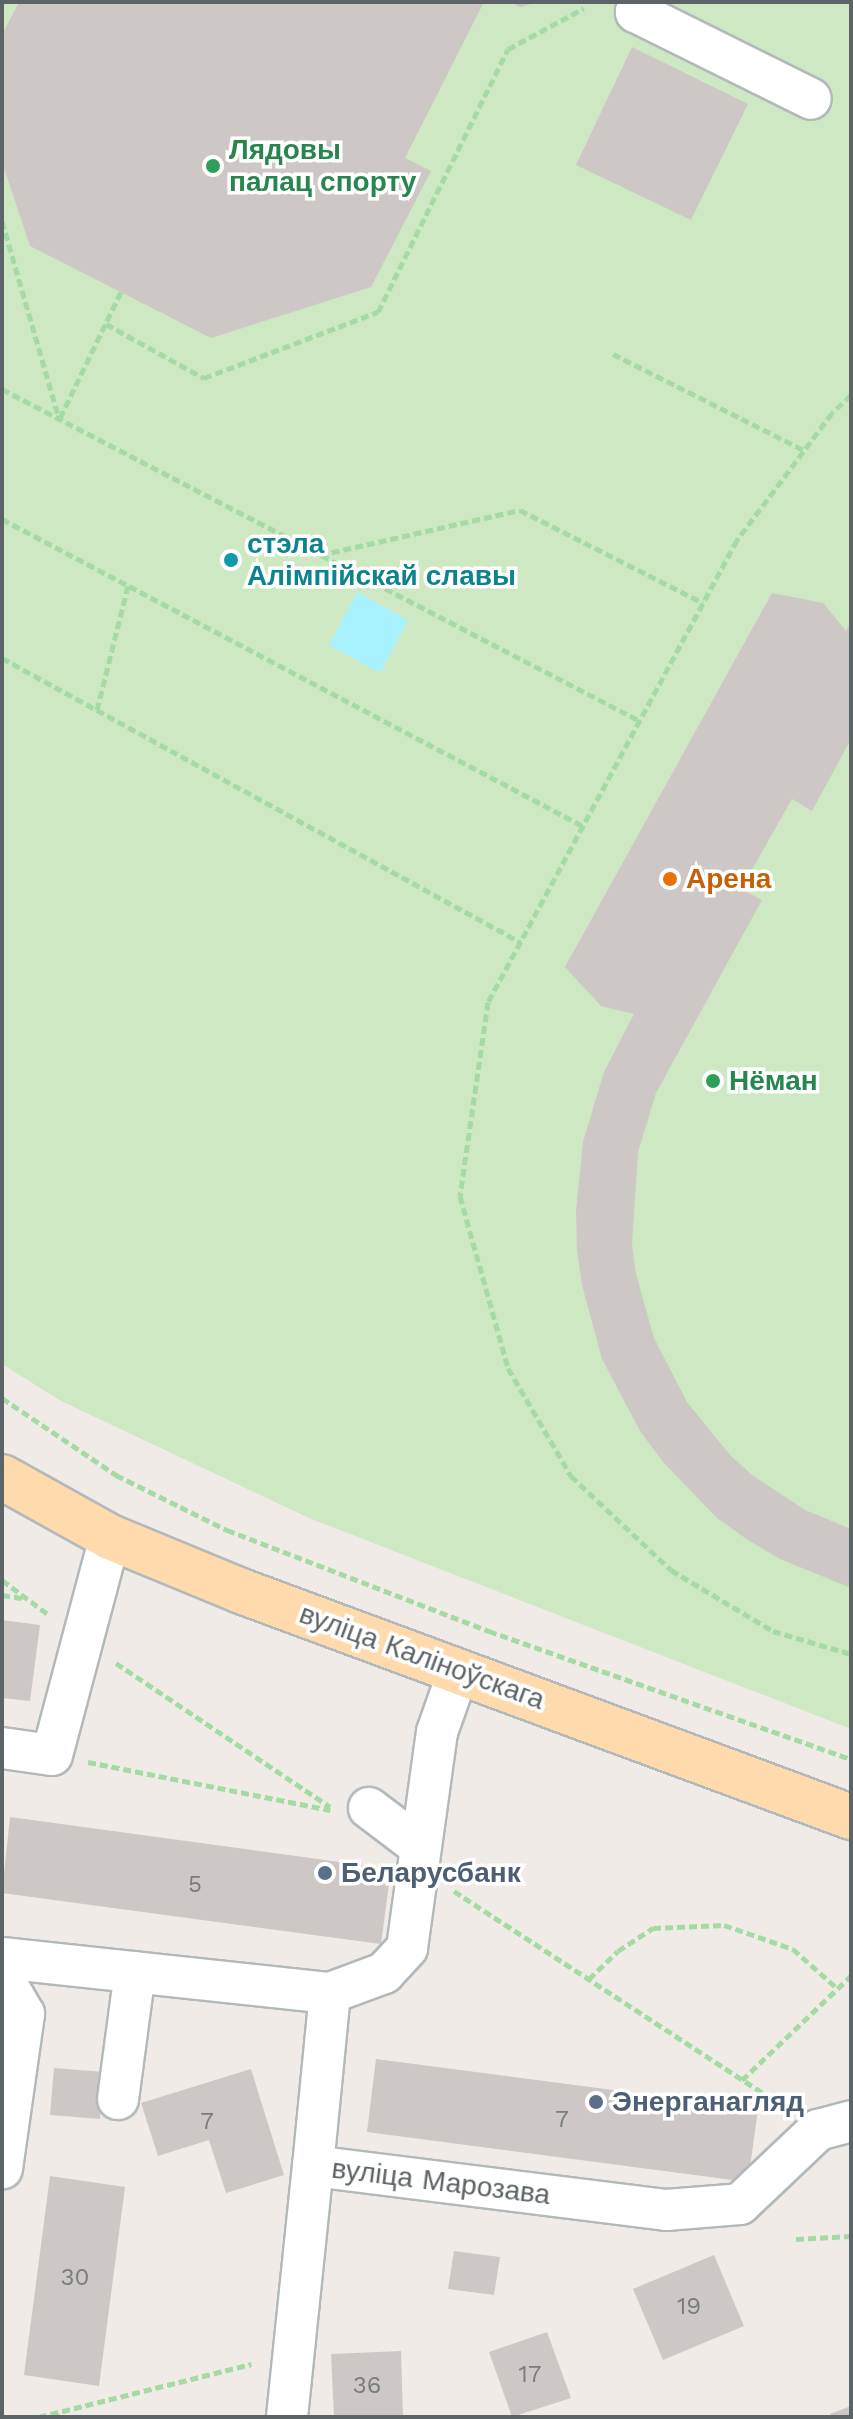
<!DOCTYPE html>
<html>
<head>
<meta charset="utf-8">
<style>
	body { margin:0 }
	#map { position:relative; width:853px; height:2419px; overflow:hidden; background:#f0ebe6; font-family:"Work Sans",sans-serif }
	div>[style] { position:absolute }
	.green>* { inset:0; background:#cde8c2 }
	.water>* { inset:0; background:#a7f1ff }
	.building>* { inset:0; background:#cdc8c5 }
	.path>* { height:5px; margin-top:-2.5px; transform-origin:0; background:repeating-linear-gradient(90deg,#a6daa4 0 8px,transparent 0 12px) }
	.roads { filter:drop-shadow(2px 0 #b3b8bb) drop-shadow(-2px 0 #b3b8bb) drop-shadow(0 2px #b3b8bb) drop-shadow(0 -2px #b3b8bb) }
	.minor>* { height:40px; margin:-20px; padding:0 20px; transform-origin:20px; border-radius:20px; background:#fff }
	.major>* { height:44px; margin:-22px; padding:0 22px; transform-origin:22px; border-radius:22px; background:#ffdaac }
	.dots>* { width:22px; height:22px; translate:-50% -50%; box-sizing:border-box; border:4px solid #fff; border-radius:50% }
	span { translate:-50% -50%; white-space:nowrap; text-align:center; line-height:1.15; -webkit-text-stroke:7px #fff; paint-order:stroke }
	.number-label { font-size:24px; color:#797d7e }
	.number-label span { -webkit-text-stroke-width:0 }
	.leisure-label { font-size:28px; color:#27864d; font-weight:700 }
	.left { translate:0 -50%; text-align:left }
	.culture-label { font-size:28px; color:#0d838f; font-weight:700 }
	.food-label { font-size:28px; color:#c56008; font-weight:700 }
	.street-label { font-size:28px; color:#5d6467 }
	.service-label { font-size:28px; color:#4e5e75; font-weight:700 }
	.frame { position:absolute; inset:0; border:4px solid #5d6467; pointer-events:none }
</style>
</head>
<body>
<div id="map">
	<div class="green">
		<i style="clip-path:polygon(2px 2px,851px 2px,851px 1729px,309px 1518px,61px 1401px,2px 1364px)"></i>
	</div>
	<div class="water">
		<i style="clip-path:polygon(357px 592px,408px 620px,380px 673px,329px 645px)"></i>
	</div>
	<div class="building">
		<i style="clip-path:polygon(19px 2px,484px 2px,405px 158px,431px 171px,371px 287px,211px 338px,30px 246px,2px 162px,2px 35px)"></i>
		<i style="clip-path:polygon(510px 2px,534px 2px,535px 3px,520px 7px)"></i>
		<i style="clip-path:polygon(632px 47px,748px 104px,691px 220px,576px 165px)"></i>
		<i style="clip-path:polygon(772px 593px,823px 603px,846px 631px,851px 622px,851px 739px,812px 811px,792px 799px,741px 889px,762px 900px,656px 1093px,638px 1152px,632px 1245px,636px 1274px,654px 1338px,687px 1402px,730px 1455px,752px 1475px,805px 1510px,851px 1529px,851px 1588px,780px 1559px,748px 1540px,717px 1518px,664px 1463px,640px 1431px,602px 1359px,582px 1285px,577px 1250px,576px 1211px,583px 1142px,604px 1072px,634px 1014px,601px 1006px,565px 967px)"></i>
		<i style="clip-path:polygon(2px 1620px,40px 1625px,30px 1701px,2px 1698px)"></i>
		<i style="clip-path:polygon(10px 1817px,391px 1869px,381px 1944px,2px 1893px)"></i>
		<i style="clip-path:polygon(376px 2059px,758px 2109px,748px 2182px,367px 2132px)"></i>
		<i style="clip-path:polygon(54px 2068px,104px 2072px,100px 2119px,50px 2115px)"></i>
		<i style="clip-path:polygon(251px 2069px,284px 2175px,226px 2193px,209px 2140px,158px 2156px,141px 2103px)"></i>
		<i style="clip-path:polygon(50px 2176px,125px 2187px,99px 2386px,24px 2375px)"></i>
		<i style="clip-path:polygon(454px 2251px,500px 2257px,494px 2295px,448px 2289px)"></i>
		<i style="clip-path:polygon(714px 2255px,744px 2326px,663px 2360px,633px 2289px)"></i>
		<i style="clip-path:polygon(547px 2332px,571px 2398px,512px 2417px,489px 2352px)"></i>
		<i style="clip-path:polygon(401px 2351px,403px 2417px,334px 2417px,331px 2354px)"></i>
		<i style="clip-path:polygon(851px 2406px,851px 2417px,831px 2417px,830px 2414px)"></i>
	</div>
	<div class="path">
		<i style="left:2px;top:221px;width:206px;rotate:73.9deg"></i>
		<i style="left:106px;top:324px;width:112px;rotate:28.9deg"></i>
		<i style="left:204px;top:378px;width:186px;rotate:-20.8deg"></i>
		<i style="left:378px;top:312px;width:293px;rotate:-63.7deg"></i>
		<i style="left:508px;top:49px;width:86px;rotate:-28.3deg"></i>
		<i style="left:613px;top:354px;width:214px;rotate:26.7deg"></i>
		<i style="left:2px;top:389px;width:719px;rotate:27.49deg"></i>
		<i style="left:851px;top:395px;width:26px;rotate:137deg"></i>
		<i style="left:832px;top:413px;width:159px;rotate:126.8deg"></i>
		<i style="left:737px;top:540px;width:525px;rotate:118.32deg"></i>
		<i style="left:488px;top:1002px;width:196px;rotate:98.2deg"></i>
		<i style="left:460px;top:1196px;width:179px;rotate:74.4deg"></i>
		<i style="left:508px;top:1368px;width:125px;rotate:59.7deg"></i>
		<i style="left:571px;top:1476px;width:137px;rotate:43.2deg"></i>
		<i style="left:671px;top:1570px;width:119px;rotate:30.9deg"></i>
		<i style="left:773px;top:1631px;width:81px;rotate:16.4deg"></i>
		<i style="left:60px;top:418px;width:140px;rotate:-64.2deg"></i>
		<i style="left:2px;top:519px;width:657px;rotate:27.85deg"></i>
		<i style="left:320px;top:555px;width:205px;rotate:-12.7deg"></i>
		<i style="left:520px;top:510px;width:205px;rotate:26.9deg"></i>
		<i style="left:2px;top:658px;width:591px;rotate:28.73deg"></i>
		<i style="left:97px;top:710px;width:128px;rotate:-76deg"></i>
		<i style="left:2px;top:1398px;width:138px;rotate:34deg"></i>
		<i style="left:116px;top:1475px;width:124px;rotate:26.4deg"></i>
		<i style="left:227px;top:1530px;width:281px;rotate:21.1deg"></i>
		<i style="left:489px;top:1631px;width:384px;rotate:19.5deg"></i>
		<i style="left:2px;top:1580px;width:59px;rotate:36.7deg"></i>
		<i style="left:2px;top:1595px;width:24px;rotate:9deg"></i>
		<i style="left:116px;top:1663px;width:258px;rotate:33.9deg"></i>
		<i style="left:88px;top:1762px;width:247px;rotate:11.2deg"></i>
		<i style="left:454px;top:1891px;width:394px;rotate:33.2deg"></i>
		<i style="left:589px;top:1979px;width:40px;rotate:-44deg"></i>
		<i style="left:618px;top:1951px;width:42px;rotate:-33.3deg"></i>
		<i style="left:653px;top:1928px;width:71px;rotate:-2.4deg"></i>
		<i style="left:724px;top:1925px;width:73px;rotate:19.2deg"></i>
		<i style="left:793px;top:1949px;width:60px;rotate:41.6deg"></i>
		<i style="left:742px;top:2080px;width:151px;rotate:-43.7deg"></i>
		<i style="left:796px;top:2239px;width:55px;rotate:-3.1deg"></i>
		<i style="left:39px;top:2417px;width:219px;rotate:-14deg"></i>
	</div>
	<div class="roads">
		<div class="minor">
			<i style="left:642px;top:2px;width:12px;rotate:121deg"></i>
			<i style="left:636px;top:12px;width:195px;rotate:26.4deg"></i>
			<i style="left:2px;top:1748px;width:50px;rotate:8deg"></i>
			<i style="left:52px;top:1755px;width:226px;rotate:-75.1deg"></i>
			<i style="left:369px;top:1808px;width:63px;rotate:37.2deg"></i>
			<i style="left:2px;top:1958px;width:330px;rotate:6.1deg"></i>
			<i style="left:330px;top:1993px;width:174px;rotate:95.6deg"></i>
			<i style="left:313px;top:2166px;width:356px;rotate:7.1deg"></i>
			<i style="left:666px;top:2210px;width:74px;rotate:-4.6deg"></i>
			<i style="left:740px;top:2204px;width:108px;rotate:-43.5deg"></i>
			<i style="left:818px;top:2130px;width:34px;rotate:-15deg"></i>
			<i style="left:2px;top:1976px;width:44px;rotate:59.9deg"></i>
			<i style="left:24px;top:2014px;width:156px;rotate:98.1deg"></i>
			<i style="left:330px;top:1993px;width:58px;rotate:-20.3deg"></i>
			<i style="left:384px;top:1973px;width:34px;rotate:-47deg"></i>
			<i style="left:407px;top:1948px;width:218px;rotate:-82.1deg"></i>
			<i style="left:437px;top:1732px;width:66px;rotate:-70.5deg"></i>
			<i style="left:118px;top:2099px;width:128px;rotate:-82.4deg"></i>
			<i style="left:287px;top:2417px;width:252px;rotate:-84.1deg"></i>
		</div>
		<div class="major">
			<i style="left:2px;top:1477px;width:124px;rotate:29.1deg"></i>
			<i style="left:110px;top:1537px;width:142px;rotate:22.4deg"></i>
			<i style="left:241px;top:1591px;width:651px;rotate:20.33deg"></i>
		</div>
	</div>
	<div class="dots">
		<i style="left:213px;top:166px;background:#2e9e5b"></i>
		<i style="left:231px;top:560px;background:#0f9aa8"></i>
		<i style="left:670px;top:879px;background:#e8710a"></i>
		<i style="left:713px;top:1081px;background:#2e9e5b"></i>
		<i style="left:325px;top:1873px;background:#5c6f8a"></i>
		<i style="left:596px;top:2102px;background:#5c6f8a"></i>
	</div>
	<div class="number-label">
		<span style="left:195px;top:1885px">5</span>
		<span style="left:562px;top:2120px">7</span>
		<span style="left:207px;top:2122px">7</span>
		<span style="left:75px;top:2278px">30</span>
		<span style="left:689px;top:2307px">19</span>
		<span style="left:530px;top:2375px">17</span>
		<span style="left:367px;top:2386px">36</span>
	</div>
	<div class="leisure-label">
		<span class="left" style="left:229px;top:166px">Лядовы<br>палац спорту</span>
		<span class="left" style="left:729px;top:1081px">Нёман</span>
	</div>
	<div class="culture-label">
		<span class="left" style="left:247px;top:560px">стэла<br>Алімпійскай славы</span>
	</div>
	<div class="food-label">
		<span class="left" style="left:686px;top:879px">Арена</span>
	</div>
	<div class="street-label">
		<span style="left:422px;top:1657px;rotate:20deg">вуліца Каліноўскага</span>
		<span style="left:441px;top:2182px;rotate:7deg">вуліца Марозава</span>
	</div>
	<div class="service-label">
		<span class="left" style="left:341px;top:1873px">Беларусбанк</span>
		<span class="left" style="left:612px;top:2102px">Энерганагляд</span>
	</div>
	<div class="frame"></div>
</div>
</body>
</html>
